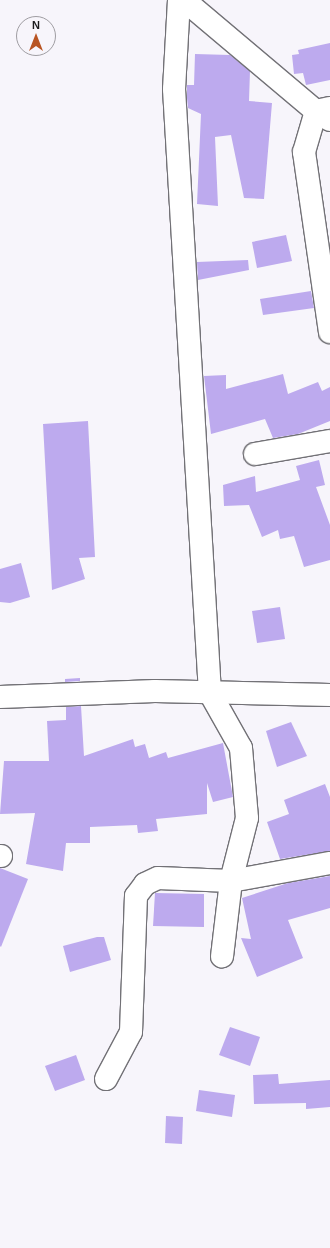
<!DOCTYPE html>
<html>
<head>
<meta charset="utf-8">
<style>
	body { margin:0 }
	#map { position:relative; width:330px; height:1248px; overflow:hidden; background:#f7f5fb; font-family:Arial,sans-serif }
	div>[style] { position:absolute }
	.building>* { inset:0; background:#bdaaee }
	.roads { filter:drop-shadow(1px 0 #727176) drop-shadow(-1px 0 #727176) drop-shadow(0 1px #727176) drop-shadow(0 -1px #727176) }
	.minor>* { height:22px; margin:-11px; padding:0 11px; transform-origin:11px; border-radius:11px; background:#fff }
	span { translate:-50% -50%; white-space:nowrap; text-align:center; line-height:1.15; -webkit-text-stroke:4px #f7f5fb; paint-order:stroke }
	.north { position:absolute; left:16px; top:16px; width:40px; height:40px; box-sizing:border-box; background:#f7f5fb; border:1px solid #9f9da2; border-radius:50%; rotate:0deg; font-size:11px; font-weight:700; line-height:16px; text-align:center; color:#1a1a1c }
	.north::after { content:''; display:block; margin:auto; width:14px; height:18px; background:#b85422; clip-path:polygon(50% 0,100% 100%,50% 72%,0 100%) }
</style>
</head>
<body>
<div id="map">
	<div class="building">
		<i style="clip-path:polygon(330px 43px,330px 80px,306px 85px,303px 73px,294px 74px,292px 55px,299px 54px,298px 50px)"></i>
		<i style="clip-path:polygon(195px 54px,230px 55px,250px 71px,249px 101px,272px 103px,264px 199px,244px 198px,231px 135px,215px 137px,218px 206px,197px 204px,201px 114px,188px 108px,187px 98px,187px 85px,194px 85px)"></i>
		<i style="clip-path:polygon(286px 235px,292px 261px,257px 268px,252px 242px)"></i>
		<i style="clip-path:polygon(248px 260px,249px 270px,198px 280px,197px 262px)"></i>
		<i style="clip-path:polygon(311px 291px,314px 308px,263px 315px,260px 299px)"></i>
		<i style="clip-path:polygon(283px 374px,288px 394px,318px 382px,322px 391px,330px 387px,330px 421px,298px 434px,273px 438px,265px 419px,211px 434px,204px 376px,226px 375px,226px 389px)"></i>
		<i style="clip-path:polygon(88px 421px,95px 557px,79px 558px,85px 579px,52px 590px,43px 424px)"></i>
		<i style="clip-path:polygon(319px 460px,325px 485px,316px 487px,330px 525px,330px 560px,304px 567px,294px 536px,280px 539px,278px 530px,262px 537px,249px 505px,224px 506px,223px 485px,255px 476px,256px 492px,300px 480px,296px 466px)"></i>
		<i style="clip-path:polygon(21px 563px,30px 597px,10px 603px,0 602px,0 569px)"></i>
		<i style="clip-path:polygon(280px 607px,285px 639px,257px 643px,252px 611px)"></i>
		<i style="clip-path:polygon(80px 678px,80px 681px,65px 682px,65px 679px)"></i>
		<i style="clip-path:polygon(81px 706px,84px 756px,133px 739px,135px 747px,145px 744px,149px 758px,166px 752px,168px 758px,223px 743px,233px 797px,213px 802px,207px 783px,207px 814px,156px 819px,158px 831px,138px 833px,137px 825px,90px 827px,90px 843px,66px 843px,63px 871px,26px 864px,35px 813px,0 814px,4px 761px,49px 761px,47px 721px,66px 720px,66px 707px)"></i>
		<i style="clip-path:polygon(291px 722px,307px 756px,277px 767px,266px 731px)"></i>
		<i style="clip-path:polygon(325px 784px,330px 797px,330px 851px,280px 859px,267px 822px,289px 814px,284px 800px)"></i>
		<i style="clip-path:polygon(0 868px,28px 879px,1px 947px,0 946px)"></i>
		<i style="clip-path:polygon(330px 876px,330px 908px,288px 920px,303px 958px,257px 977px,241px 938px,251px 939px,242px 898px,288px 883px)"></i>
		<i style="clip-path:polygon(155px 893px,204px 894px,204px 927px,153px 926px)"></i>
		<i style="clip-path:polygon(97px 937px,104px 937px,111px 960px,70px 972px,63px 946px)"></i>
		<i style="clip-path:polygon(230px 1027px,260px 1037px,250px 1066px,219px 1055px)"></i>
		<i style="clip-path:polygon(76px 1055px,85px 1080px,55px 1091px,45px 1066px)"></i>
		<i style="clip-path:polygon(278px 1074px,279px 1084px,330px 1080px,330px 1107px,306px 1109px,306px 1103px,254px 1104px,253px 1075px)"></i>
		<i style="clip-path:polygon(199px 1090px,235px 1095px,232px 1117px,196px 1111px)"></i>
		<i style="clip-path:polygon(166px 1116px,183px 1117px,182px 1144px,165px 1143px)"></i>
	</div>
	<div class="roads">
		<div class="minor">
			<i style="left:179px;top:0;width:89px;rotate:93.2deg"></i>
			<i style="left:174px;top:89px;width:605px;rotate:86.59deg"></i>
			<i style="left:210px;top:693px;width:63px;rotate:60.6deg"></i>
			<i style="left:241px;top:748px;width:70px;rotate:85.1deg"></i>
			<i style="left:247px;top:818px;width:65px;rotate:104.3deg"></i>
			<i style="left:231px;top:881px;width:76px;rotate:96.8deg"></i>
			<i style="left:184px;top:0;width:172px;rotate:40.1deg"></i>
			<i style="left:316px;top:111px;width:14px;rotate:-12deg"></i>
			<i style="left:330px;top:120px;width:17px;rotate:-147deg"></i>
			<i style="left:316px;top:111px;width:43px;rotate:106.3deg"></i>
			<i style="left:304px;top:152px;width:182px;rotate:81.8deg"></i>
			<i style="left:255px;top:454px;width:76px;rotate:-9.8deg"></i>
			<i style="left:0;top:697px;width:155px;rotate:-2.2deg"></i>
			<i style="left:155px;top:691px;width:175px;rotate:1.3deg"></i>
			<i style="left:0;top:856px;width:1px"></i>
			<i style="left:106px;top:1079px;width:53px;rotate:-62deg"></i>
			<i style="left:131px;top:1032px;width:136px;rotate:-87.9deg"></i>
			<i style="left:136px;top:896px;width:15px;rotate:-53deg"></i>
			<i style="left:145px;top:884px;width:14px;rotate:-25deg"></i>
			<i style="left:158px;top:878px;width:73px;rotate:2.4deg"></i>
			<i style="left:231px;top:881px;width:101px;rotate:-10.3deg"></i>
		</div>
	</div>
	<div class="north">N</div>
</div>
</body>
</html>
